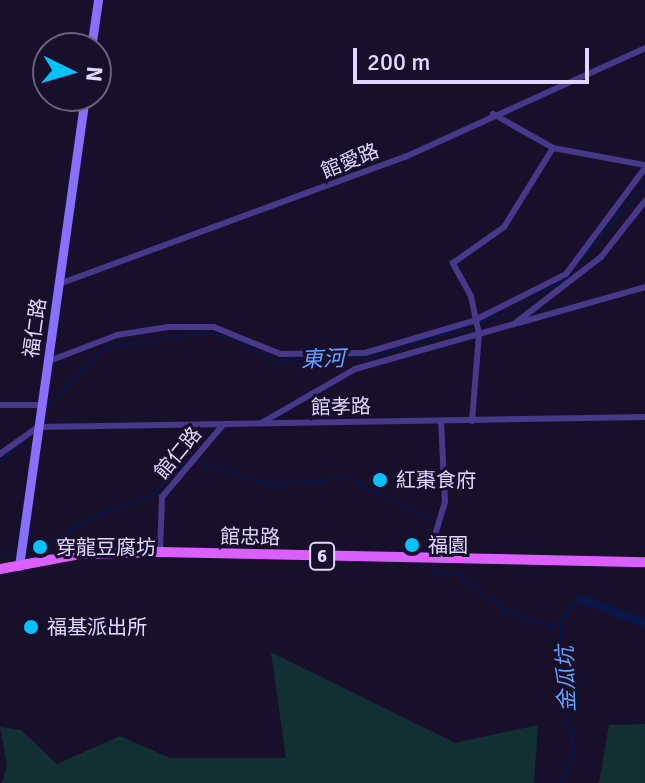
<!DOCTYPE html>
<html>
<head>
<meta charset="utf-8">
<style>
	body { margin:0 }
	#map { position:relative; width:645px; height:783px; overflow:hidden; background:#180f2a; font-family:Signika,"Noto Sans TC",sans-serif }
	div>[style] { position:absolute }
	.green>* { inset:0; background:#123034 }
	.stream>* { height:2px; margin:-1px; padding:0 1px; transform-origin:1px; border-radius:1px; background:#08164a }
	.canal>* { height:8px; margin:-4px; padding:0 4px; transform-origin:4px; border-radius:4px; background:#08164a }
	.street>* { height:6px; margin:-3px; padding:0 3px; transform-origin:3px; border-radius:3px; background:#47388a }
	.secondary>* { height:9px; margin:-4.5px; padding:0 4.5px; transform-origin:4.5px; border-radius:4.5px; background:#886fff }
	.primary>* { height:10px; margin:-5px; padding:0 5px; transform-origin:5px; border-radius:5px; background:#db5fff }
	.dots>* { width:22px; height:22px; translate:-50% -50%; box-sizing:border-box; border:4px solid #180f2a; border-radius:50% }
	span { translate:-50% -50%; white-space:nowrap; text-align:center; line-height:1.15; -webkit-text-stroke:6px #180f2a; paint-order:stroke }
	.shield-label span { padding:2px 6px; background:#180f2a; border:2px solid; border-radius:6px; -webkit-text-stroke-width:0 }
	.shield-label { font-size:18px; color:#e2d8ff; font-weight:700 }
	.street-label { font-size:20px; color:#e2d8ff }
	.poi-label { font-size:20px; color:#e2d8ff }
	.left { translate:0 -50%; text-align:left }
	.water-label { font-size:22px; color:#66a2ff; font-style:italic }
	.north { position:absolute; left:32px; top:32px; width:80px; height:80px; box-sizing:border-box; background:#180f2a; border:2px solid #695f7f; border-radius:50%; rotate:95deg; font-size:22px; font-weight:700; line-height:32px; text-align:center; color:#e2d8ff }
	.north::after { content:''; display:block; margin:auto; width:28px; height:36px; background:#04c1ff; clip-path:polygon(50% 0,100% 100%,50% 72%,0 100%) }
	.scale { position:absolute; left:353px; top:48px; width:236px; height:36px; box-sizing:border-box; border:4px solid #e2d8ff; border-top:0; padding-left:10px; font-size:24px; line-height:28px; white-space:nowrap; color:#e2d8ff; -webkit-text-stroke:6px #180f2a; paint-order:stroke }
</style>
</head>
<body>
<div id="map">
	<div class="green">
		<i style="clip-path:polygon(271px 652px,455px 743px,538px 725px,534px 783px,2px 783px,7px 766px,0 727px,21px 730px,57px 764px,120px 736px,170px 758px,286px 758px)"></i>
		<i style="clip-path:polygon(645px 724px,645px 783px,599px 783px,609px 725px)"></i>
	</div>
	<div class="stream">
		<i style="left:340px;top:356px;width:24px;rotate:7deg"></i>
		<i style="left:364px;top:359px;width:153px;rotate:-17.5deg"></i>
		<i style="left:510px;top:313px;width:63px;rotate:-31.4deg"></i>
		<i style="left:564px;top:280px;width:126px;rotate:-49.8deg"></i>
		<i style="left:45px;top:410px;width:85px;rotate:-46.9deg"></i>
		<i style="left:103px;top:348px;width:102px;rotate:-8.4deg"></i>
		<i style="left:204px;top:333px;width:30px;rotate:9deg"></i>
		<i style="left:234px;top:338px;width:48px;rotate:31.4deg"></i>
		<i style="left:275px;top:363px;width:43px;rotate:-7.9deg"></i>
		<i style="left:0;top:461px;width:35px;rotate:-39deg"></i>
		<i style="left:194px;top:461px;width:82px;rotate:17.1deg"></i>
		<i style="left:272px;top:485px;width:77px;rotate:-5.2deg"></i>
		<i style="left:349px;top:478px;width:98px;rotate:27.3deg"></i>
		<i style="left:28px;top:553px;width:79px;rotate:-28.8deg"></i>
		<i style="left:97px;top:515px;width:55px;rotate:-18.1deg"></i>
		<i style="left:149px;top:498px;width:53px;rotate:-42.7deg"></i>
		<i style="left:436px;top:554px;width:22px;rotate:-82deg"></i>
		<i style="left:0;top:556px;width:16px;rotate:-7deg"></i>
		<i style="left:433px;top:564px;width:9px;rotate:96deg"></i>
		<i style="left:432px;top:573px;width:26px;rotate:4deg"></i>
		<i style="left:458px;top:575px;width:61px;rotate:37.1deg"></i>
		<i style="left:507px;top:612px;width:50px;rotate:17.4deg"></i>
		<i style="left:555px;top:627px;width:38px;rotate:-48deg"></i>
		<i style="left:560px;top:622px;width:86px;rotate:88deg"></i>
		<i style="left:563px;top:708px;width:44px;rotate:74.1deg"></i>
		<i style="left:575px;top:750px;width:36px;rotate:114deg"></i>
	</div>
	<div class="canal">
		<i style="left:580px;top:599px;width:69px;rotate:20.3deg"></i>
	</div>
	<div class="street">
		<i style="left:493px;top:114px;width:69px;rotate:29.5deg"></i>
		<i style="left:553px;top:148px;width:94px;rotate:10.5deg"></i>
		<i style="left:59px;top:284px;width:369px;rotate:-20.2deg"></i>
		<i style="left:405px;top:157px;width:264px;rotate:-24.4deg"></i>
		<i style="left:518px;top:323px;width:132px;rotate:-15.8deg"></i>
		<i style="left:49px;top:361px;width:73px;rotate:-20.9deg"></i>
		<i style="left:117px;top:335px;width:52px;rotate:-8.9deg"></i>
		<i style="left:168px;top:327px;width:46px"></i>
		<i style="left:214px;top:327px;width:71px;rotate:22.2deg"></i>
		<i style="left:280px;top:354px;width:85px;rotate:-0.7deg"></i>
		<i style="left:365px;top:353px;width:113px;rotate:-16.5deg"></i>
		<i style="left:473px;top:321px;width:104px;rotate:-26.8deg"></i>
		<i style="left:566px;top:274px;width:132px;rotate:-53.3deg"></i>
		<i style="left:0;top:405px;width:41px"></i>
		<i style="left:472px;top:421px;width:87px;rotate:-85.4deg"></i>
		<i style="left:479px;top:334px;width:39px;rotate:-102deg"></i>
		<i style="left:471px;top:296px;width:38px;rotate:-119deg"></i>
		<i style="left:453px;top:263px;width:62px;rotate:-35.2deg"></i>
		<i style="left:504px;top:227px;width:93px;rotate:-58.2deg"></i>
		<i style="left:263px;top:422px;width:106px;rotate:-29.9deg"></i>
		<i style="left:355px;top:369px;width:165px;rotate:-15.8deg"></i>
		<i style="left:514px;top:324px;width:110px;rotate:-37.6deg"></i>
		<i style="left:601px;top:257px;width:71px;rotate:-51.8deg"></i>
		<i style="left:0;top:454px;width:47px;rotate:-35.4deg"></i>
		<i style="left:38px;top:427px;width:607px;rotate:-0.94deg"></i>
		<i style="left:160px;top:552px;width:55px;rotate:-87.9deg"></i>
		<i style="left:162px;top:497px;width:93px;rotate:-49.8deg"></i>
		<i style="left:428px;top:558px;width:59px;rotate:-73.1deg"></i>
		<i style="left:445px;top:502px;width:81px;rotate:-92.8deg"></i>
	</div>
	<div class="secondary">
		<i style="left:91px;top:48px;width:49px;rotate:-81.7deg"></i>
		<i style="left:19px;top:566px;width:475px;rotate:-82deg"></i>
	</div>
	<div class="primary">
		<i style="left:0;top:569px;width:81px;rotate:-10.6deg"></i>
		<i style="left:80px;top:554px;width:80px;rotate:-1.4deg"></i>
		<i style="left:160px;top:552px;width:485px;rotate:1.2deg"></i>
	</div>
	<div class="dots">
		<i style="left:380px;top:480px;background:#04c1ff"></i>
		<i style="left:412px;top:545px;background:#04c1ff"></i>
		<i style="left:40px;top:547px;background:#04c1ff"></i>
		<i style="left:31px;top:627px;background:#04c1ff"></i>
	</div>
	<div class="shield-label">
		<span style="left:322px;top:556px">6</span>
	</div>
	<div class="street-label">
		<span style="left:350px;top:161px;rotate:-22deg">館愛路</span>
		<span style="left:35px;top:328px;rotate:-82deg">福仁路</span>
		<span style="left:341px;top:407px;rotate:-1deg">館孝路</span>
		<span style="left:178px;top:453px;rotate:-50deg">館仁路</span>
		<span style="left:250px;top:537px;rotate:1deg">館忠路</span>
	</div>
	<div class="poi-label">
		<span class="left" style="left:396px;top:480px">紅棗食府</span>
		<span class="left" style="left:428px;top:545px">福園</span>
		<span class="left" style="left:56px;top:547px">穿龍豆腐坊</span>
		<span class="left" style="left:47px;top:627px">福基派出所</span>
	</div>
	<div class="water-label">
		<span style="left:323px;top:359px;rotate:-2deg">東河</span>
		<span style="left:566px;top:679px;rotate:-92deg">金瓜坑</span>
	</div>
	<div class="north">N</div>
	<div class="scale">200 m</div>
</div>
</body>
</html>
